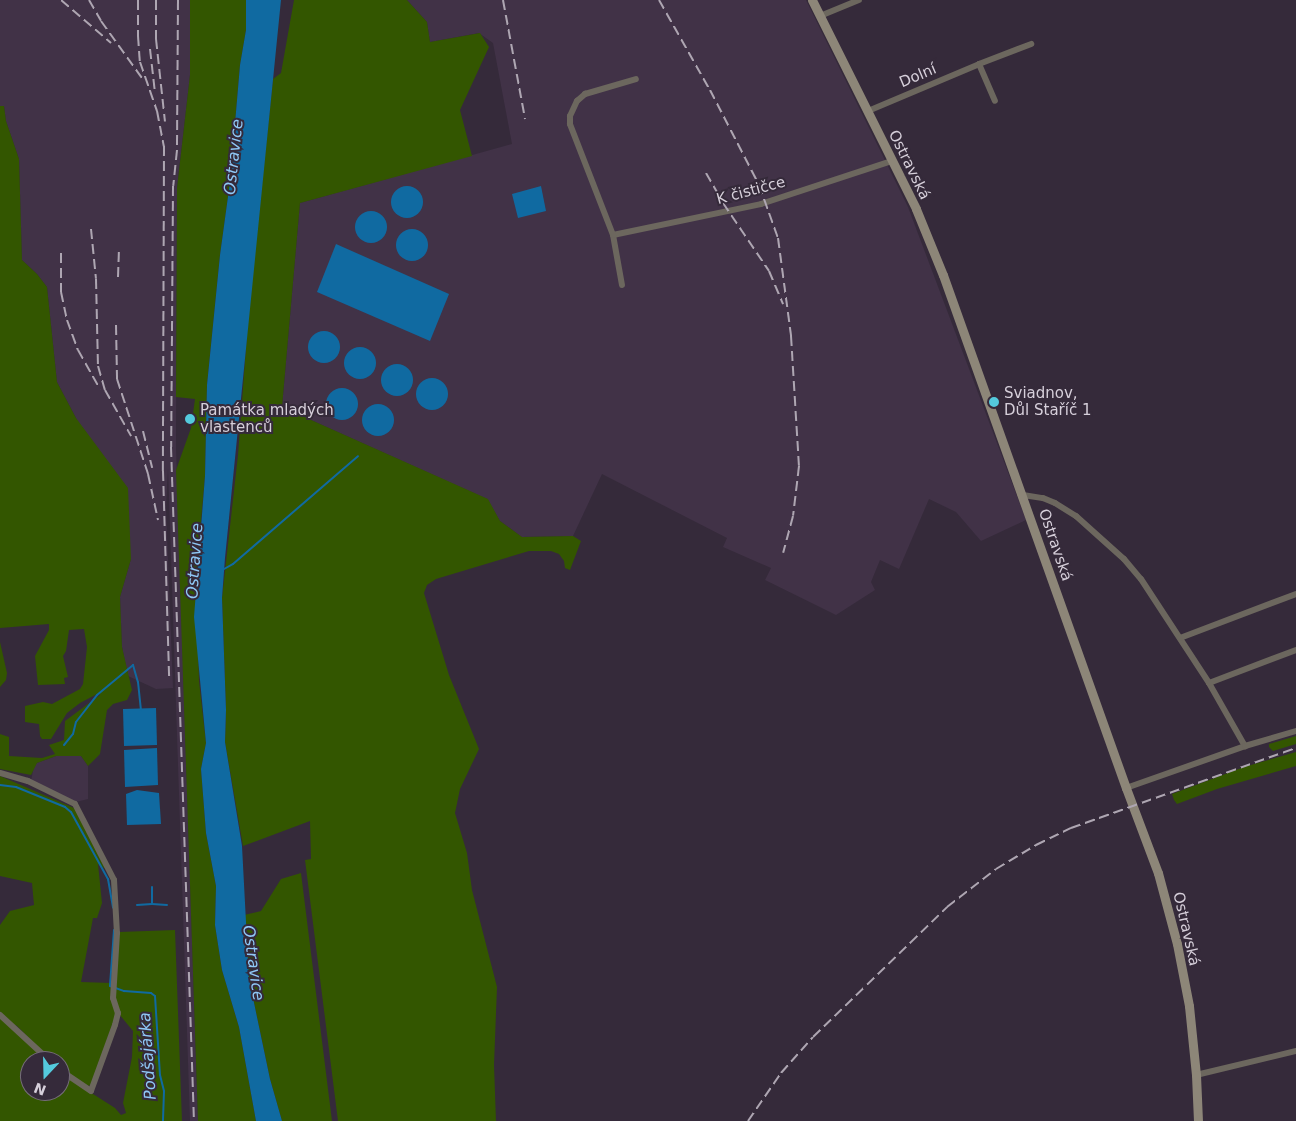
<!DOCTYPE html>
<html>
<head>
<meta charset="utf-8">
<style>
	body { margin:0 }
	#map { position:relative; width:1296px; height:1121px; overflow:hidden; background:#352a3a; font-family:"DejaVu Sans",sans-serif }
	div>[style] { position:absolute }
	.built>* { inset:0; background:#413247 }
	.green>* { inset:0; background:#335600 }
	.water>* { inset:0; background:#106aa1 }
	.round { border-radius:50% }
	.stream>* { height:2px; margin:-1px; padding:0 1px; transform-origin:1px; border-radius:1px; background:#106aa1 }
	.street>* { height:6px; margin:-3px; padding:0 3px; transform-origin:3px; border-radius:3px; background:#6c675e }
	.secondary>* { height:9px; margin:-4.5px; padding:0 4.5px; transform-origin:4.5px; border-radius:4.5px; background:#8d8678 }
	.rail>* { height:2px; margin-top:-1px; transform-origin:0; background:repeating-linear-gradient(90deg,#aea6b2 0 10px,transparent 0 15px) }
	.dots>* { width:14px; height:14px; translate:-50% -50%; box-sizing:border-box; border:2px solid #352a3a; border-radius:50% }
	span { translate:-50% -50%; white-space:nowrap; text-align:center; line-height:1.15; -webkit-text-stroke:4px #352a3a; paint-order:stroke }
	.street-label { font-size:15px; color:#d6cfda }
	.poi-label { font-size:15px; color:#d6cfda }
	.left { translate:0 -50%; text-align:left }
	.water-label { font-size:16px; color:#8fc8f6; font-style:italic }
	.north { position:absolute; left:20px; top:1051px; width:50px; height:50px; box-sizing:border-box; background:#352a3a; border:1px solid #756c7a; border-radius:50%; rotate:201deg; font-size:14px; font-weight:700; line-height:20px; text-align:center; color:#d6cfda }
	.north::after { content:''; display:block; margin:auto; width:18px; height:22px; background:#54cadd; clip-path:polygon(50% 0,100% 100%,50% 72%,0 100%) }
</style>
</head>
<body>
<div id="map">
	<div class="built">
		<i style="clip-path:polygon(0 0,190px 0,190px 75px,177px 188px,176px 447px,198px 1121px,190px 1121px,168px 468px,166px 509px,173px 688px,156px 689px,128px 676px,122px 647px,120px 597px,131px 559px,76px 418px,57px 382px,47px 287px,37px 274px,22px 260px,19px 159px,6px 121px,4px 106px,0 106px)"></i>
		<i style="clip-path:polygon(407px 0,806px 0,908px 207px,1026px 520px,981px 541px,956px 512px,929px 499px,899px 569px,880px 560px,871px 582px,875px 590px,836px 615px,765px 580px,771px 568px,723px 547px,727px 538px,602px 474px,573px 536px,522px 537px,500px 521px,487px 499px,282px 407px,300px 203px,512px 144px,493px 43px,479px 33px,430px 42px,427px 22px)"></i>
		<i style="clip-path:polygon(56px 756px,81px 756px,88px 766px,88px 799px,76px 802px,31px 781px,34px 766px,37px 763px)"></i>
	</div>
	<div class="green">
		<i style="clip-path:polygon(190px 0,246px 0,246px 30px,240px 65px,230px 182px,220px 255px,207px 385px,205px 476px,196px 577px,199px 681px,206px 743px,201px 769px,206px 833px,216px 886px,215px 925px,222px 970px,239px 1027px,256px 1121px,198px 1121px,176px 470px,191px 428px,195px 399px,176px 397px,177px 188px,190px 75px)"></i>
		<i style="clip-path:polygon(294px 0,407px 0,427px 22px,430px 42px,480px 33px,489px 47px,460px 110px,472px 156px,300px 203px,282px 407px,488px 499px,500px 521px,522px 537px,573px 536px,581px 541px,570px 570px,565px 568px,564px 561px,559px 554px,551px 551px,529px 551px,436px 579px,427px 585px,424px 593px,449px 675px,479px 749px,460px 789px,455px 813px,467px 853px,472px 890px,497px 987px,494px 1065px,496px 1121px,338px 1121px,305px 860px,311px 859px,310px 821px,243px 846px,225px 742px,226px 710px,222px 598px,238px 455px,249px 307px,273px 79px,281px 73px)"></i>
		<i style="clip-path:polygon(0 106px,4px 106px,6px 121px,19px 159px,22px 260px,37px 274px,47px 287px,57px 382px,76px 418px,128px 488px,131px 559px,120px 597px,122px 647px,132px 690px,127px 700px,113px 704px,107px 710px,100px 754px,88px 766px,81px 756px,56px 756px,37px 763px,31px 775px,0 769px,0 734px,9px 737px,9px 756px,42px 758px,55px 754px,49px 745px,64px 740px,65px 721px,100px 695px,99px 693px,80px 703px,67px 713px,51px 739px,42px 739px,40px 736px,39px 724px,25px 722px,25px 706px,43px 702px,52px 704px,80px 689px,83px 684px,87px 647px,84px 629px,69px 630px,66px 651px,63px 656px,68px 677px,64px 678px,65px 684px,38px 685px,35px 656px,49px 630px,49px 624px,0 628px)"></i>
		<i style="clip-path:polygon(0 642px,7px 673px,6px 680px,0 687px)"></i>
		<i style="clip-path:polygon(1296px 736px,1296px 744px,1273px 751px,1269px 747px,1269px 744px)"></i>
		<i style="clip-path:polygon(1296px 752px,1296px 766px,1217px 789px,1177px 804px,1174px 800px,1172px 794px,1244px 767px)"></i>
		<i style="clip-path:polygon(0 776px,74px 808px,107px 870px,98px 864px,102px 903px,97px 918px,93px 918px,81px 982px,111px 983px,116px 1014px,91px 1085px,87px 1086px,60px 1068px,60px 1061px,52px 1061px,16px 1025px,16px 1031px,46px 1061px,30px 1061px,30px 1091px,60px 1091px,60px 1073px,115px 1108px,121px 1115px,126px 1113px,123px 1103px,132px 1057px,133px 1031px,119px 1014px,115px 998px,119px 932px,175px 930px,182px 1121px,0 1121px,0 925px,10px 911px,34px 905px,32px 883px,0 876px)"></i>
		<i style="clip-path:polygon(301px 873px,332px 1121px,282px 1121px,270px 1079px,249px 979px,244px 915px,261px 911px,281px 879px)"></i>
	</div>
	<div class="water">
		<i style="clip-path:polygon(246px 0,281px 0,225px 558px,222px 598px,226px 710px,225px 742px,242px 846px,249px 979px,270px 1079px,282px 1121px,256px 1121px,239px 1027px,222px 970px,215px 925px,216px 886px,206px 833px,201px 769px,206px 743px,194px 617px,205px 476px,207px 385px,220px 255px,230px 182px,240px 65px,246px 30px)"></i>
		<i class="round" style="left:391px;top:186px;width:32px;height:32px"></i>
		<i style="clip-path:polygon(541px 186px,546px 211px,518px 218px,512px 194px)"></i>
		<i class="round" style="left:355px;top:211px;width:32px;height:32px"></i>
		<i class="round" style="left:396px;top:229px;width:32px;height:32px"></i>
		<i style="clip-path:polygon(336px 244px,449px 294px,430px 341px,317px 292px)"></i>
		<i class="round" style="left:308px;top:331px;width:32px;height:32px"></i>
		<i class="round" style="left:344px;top:347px;width:32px;height:32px"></i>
		<i class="round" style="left:381px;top:364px;width:32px;height:32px"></i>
		<i class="round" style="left:416px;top:378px;width:32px;height:32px"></i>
		<i class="round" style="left:326px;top:388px;width:32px;height:32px"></i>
		<i class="round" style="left:362px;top:404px;width:32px;height:32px"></i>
		<i style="clip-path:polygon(156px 708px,157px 745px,124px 746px,123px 709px)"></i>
		<i style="clip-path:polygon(157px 748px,158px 785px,125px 787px,124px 750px)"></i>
		<i style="clip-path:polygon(137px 790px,159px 793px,161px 824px,127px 825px,126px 794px)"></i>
	</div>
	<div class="stream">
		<i style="left:224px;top:569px;width:10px;rotate:-29deg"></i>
		<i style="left:233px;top:564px;width:165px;rotate:-40.8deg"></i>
		<i style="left:64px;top:745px;width:14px;rotate:-51deg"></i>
		<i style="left:73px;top:734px;width:12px;rotate:-76deg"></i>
		<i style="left:76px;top:722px;width:34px;rotate:-52deg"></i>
		<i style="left:97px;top:695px;width:47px;rotate:-39.8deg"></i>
		<i style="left:133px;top:665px;width:18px;rotate:74deg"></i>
		<i style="left:138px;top:682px;width:29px;rotate:84deg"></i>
		<i style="left:0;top:785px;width:16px;rotate:7deg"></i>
		<i style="left:16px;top:787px;width:53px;rotate:22.2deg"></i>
		<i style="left:65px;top:807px;width:8px;rotate:40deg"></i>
		<i style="left:71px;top:812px;width:77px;rotate:61.1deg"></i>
		<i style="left:108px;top:879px;width:29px;rotate:80deg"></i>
		<i style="left:152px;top:887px;width:17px;rotate:90deg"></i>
		<i style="left:152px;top:904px;width:15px;rotate:4deg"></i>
		<i style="left:137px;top:905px;width:15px;rotate:-4deg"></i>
		<i style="left:114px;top:930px;width:56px;rotate:94.1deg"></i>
		<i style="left:110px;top:986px;width:15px;rotate:20deg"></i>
		<i style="left:124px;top:991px;width:27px;rotate:4deg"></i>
		<i style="left:151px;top:993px;width:5px;rotate:37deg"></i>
		<i style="left:155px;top:996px;width:79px;rotate:86.4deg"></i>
		<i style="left:160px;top:1075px;width:16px;rotate:76deg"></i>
		<i style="left:164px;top:1091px;width:30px;rotate:92deg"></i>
	</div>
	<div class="street">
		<i style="left:820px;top:16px;width:42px;rotate:-22.3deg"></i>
		<i style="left:979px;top:64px;width:56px;rotate:-21deg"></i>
		<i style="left:868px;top:111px;width:121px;rotate:-22.9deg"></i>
		<i style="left:979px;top:64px;width:40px;rotate:66.6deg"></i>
		<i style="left:613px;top:235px;width:151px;rotate:-11.8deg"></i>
		<i style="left:761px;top:204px;width:138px;rotate:-18.2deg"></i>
		<i style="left:622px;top:285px;width:51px;rotate:-100.2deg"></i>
		<i style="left:613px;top:235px;width:119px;rotate:-111.2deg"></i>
		<i style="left:570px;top:124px;width:8px;rotate:-90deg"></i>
		<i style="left:570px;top:116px;width:17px;rotate:-65deg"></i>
		<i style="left:577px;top:101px;width:11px;rotate:-41deg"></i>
		<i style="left:585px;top:94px;width:53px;rotate:-16.4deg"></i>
		<i style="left:1023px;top:495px;width:20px;rotate:9deg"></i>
		<i style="left:1043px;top:498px;width:13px;rotate:23deg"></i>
		<i style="left:1055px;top:503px;width:25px;rotate:32deg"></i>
		<i style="left:1076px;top:516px;width:64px;rotate:41.9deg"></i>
		<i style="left:1124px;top:559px;width:26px;rotate:50deg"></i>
		<i style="left:1141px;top:579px;width:124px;rotate:56.8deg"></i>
		<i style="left:1209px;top:683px;width:73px;rotate:60.3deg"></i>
		<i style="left:1180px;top:638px;width:124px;rotate:-20.8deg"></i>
		<i style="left:1209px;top:683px;width:93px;rotate:-20.8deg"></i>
		<i style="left:0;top:773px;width:29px;rotate:16deg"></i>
		<i style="left:28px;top:781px;width:52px;rotate:26.1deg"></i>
		<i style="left:75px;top:804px;width:85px;rotate:62.8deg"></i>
		<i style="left:114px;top:880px;width:53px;rotate:86.8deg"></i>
		<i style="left:117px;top:933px;width:65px;rotate:93.5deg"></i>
		<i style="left:113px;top:998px;width:16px;rotate:72deg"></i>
		<i style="left:118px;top:1013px;width:12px;rotate:104deg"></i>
		<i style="left:115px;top:1025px;width:70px;rotate:110deg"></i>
		<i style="left:91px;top:1091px;width:37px;rotate:-146deg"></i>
		<i style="left:1126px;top:788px;width:126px;rotate:-19.4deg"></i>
		<i style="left:1245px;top:746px;width:53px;rotate:-16.4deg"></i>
		<i style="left:0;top:1015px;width:68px;rotate:42.6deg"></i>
		<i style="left:1196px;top:1075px;width:103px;rotate:-13.5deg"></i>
	</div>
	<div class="secondary">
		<i style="left:812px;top:0;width:233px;rotate:63.5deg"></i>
		<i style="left:916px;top:209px;width:71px;rotate:67.8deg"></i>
		<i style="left:943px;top:275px;width:545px;rotate:70.37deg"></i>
		<i style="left:1126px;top:788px;width:91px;rotate:69.4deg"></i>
		<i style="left:1158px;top:873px;width:73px;rotate:75deg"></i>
		<i style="left:1177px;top:944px;width:63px;rotate:79deg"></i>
		<i style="left:1189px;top:1006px;width:69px;rotate:84.2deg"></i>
		<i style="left:1196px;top:1075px;width:46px;rotate:87.5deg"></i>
	</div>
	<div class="rail">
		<i style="left:61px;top:0;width:66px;rotate:40.7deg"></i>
		<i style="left:89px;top:0;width:24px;rotate:60deg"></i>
		<i style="left:101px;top:21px;width:70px;rotate:54.3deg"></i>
		<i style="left:138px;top:0;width:36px;rotate:90deg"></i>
		<i style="left:138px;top:36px;width:26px;rotate:86deg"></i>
		<i style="left:140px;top:62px;width:52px;rotate:70.9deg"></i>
		<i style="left:157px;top:111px;width:36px;rotate:79deg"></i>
		<i style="left:164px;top:146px;width:325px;rotate:90.2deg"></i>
		<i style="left:163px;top:471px;width:207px;rotate:88.3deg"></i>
		<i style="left:156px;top:0;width:39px;rotate:90deg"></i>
		<i style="left:156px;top:39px;width:83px;rotate:83.8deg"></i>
		<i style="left:178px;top:0;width:150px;rotate:90.4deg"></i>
		<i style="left:177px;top:150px;width:36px;rotate:96deg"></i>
		<i style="left:173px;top:186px;width:261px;rotate:90.4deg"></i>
		<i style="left:171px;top:447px;width:674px;rotate:88.05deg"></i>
		<i style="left:503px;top:0;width:121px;rotate:79.5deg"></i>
		<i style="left:659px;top:0;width:103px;rotate:60.5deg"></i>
		<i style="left:710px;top:90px;width:107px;rotate:62.7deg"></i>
		<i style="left:759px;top:185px;width:56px;rotate:70.3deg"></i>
		<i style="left:778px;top:238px;width:99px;rotate:82.4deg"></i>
		<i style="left:791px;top:336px;width:130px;rotate:86.5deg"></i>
		<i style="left:799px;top:466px;width:50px;rotate:96.8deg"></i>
		<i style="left:793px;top:516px;width:38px;rotate:105deg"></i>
		<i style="left:150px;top:49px;width:44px;rotate:83.5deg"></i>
		<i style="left:706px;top:173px;width:34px;rotate:60deg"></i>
		<i style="left:723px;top:203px;width:82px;rotate:55.9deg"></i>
		<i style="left:769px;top:271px;width:36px;rotate:67deg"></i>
		<i style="left:91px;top:229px;width:50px;rotate:84.3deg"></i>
		<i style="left:96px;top:279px;width:87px;rotate:88.7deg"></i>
		<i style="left:98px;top:366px;width:25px;rotate:74deg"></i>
		<i style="left:105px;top:390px;width:53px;rotate:60.5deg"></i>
		<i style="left:61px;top:253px;width:39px;rotate:90deg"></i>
		<i style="left:61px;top:292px;width:29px;rotate:78deg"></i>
		<i style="left:67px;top:320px;width:32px;rotate:70deg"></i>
		<i style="left:78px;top:350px;width:45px;rotate:60.6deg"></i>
		<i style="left:118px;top:277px;width:29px;rotate:-88deg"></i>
		<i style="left:116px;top:325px;width:54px;rotate:88.9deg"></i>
		<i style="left:117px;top:379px;width:100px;rotate:71.9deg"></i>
		<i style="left:148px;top:474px;width:47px;rotate:77.7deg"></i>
		<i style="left:143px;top:431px;width:38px;rotate:76deg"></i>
		<i style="left:748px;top:1121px;width:58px;rotate:-55.5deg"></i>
		<i style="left:781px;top:1073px;width:48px;rotate:-48.4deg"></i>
		<i style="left:813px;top:1037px;width:187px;rotate:-44.1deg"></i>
		<i style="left:947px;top:907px;width:62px;rotate:-37.8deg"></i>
		<i style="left:996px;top:869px;width:47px;rotate:-31deg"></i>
		<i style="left:1036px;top:845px;width:39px;rotate:-26deg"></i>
		<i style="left:1071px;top:828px;width:239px;rotate:-19.6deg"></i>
	</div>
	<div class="dots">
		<i style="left:994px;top:402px;background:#54cadd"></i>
		<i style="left:190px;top:419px;background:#54cadd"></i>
	</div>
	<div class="street-label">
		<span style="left:918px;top:76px;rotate:-23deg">Dolní</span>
		<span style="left:909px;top:165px;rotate:64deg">Ostravská</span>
		<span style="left:751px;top:191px;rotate:-15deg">K čističce</span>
		<span style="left:1055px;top:545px;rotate:71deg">Ostravská</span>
		<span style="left:1186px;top:929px;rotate:77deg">Ostravská</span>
	</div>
	<div class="poi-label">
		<span class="left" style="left:1004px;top:402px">Sviadnov,<br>Důl Staříč 1</span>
		<span class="left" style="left:200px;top:419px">Památka mladých<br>vlastenců</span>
	</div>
	<div class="water-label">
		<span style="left:234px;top:157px;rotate:-84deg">Ostravice</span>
		<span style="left:195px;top:561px;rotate:-86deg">Ostravice</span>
		<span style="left:253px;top:963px;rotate:82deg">Ostravice</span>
		<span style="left:148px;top:1056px;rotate:-94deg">Podšajárka</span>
	</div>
	<div class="north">N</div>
</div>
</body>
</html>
